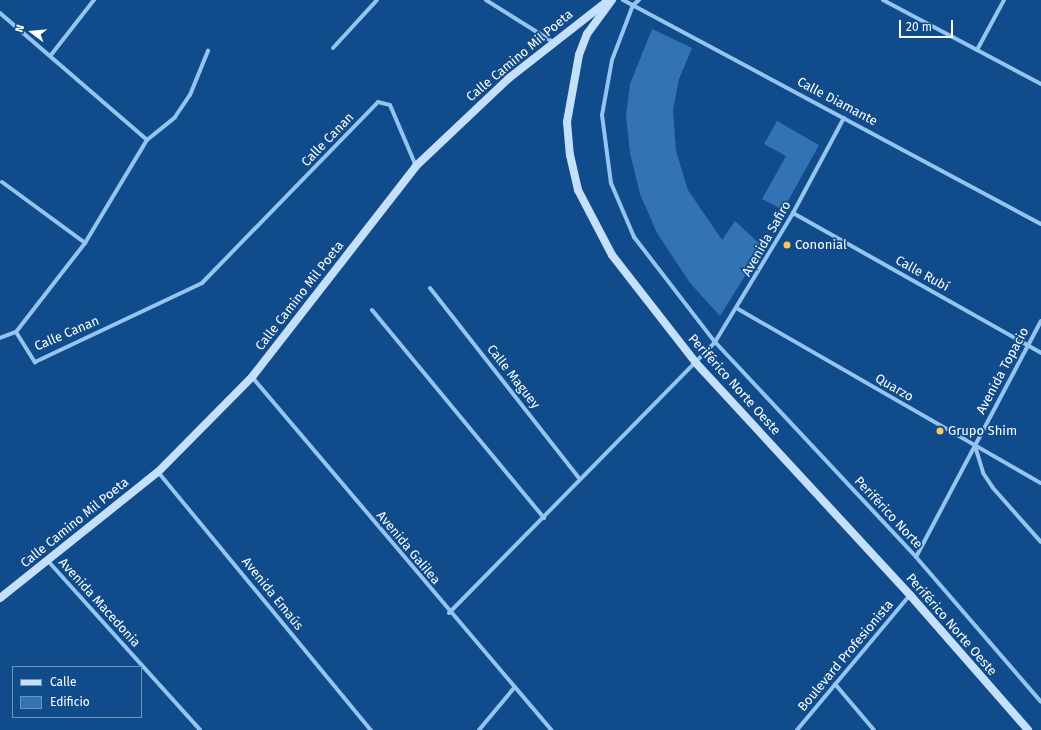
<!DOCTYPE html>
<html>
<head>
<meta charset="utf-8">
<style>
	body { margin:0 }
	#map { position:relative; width:1041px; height:730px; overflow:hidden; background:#104c8b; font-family:"Fira Sans",sans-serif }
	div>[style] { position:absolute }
	.building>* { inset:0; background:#3473b3 }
	.minor>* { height:4px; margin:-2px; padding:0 2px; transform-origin:2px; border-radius:2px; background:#96c4f2 }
	.secondary>* { height:8px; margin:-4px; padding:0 4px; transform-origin:4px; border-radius:4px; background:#c5e0fc }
	.dots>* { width:11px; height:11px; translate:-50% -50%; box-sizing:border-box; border:2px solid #104c8b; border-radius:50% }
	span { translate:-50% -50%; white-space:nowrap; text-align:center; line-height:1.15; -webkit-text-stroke:3.5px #104c8b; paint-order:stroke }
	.street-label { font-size:13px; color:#fff }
	.poi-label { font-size:13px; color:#fff }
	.left { translate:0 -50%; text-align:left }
	.legend { position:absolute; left:12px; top:666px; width:130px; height:52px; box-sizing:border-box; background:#104c8b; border:1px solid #7094b9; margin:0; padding:5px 7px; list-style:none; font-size:12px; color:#fff }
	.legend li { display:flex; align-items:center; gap:8px; height:20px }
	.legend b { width:20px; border:1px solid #7094b9 }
	.north { position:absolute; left:12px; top:12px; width:40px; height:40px; -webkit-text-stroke:3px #104c8b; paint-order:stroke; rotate:286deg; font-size:11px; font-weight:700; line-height:16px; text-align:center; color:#fff }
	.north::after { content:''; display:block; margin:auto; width:14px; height:18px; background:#fff; clip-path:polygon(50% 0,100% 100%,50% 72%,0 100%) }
	.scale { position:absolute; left:899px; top:20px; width:54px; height:18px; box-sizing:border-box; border:2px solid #fff; border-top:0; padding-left:5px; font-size:12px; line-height:14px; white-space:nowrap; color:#fff; -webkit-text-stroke:3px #104c8b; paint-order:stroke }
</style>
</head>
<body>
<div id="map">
	<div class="building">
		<i style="clip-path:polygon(652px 29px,692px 48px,679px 79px,673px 110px,676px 151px,688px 190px,722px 240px,735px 221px,763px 247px,720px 316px,690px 283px,657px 233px,640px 194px,630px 153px,626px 116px,630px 84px)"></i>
		<i style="clip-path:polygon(777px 121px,819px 145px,783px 210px,762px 199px,786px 156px,764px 144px)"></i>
	</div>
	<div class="minor">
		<i style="left:486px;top:0;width:79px;rotate:32.1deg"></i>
		<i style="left:623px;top:0;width:474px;rotate:28.2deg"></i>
		<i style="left:639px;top:0;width:8px;rotate:140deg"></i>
		<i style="left:633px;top:5px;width:59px;rotate:110.9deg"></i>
		<i style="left:612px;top:60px;width:56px;rotate:100.3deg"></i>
		<i style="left:602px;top:115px;width:69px;rotate:82.5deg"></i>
		<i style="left:611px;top:183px;width:59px;rotate:66.9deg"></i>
		<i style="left:634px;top:237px;width:133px;rotate:52.4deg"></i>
		<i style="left:715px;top:342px;width:294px;rotate:46.9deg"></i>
		<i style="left:916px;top:557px;width:191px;rotate:49.2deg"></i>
		<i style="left:883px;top:0;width:179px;rotate:28deg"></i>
		<i style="left:0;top:13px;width:194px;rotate:40.8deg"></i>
		<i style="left:333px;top:48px;width:65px;rotate:-47.5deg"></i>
		<i style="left:977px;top:50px;width:57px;rotate:-61.6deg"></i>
		<i style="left:51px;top:55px;width:70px;rotate:-52deg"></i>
		<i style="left:2px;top:182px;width:103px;rotate:36.3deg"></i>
		<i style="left:793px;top:213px;width:285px;rotate:29.4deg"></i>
		<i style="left:430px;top:288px;width:243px;rotate:51.9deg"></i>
		<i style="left:738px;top:309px;width:349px;rotate:29.9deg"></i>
		<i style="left:372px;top:310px;width:270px;rotate:50.4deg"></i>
		<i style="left:16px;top:332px;width:36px;rotate:58deg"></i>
		<i style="left:35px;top:362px;width:185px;rotate:-25.3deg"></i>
		<i style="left:202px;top:283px;width:252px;rotate:-45.8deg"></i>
		<i style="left:378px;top:102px;width:12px;rotate:14deg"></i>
		<i style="left:390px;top:105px;width:66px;rotate:66.9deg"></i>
		<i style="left:0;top:338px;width:17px;rotate:-21deg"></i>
		<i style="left:16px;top:332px;width:113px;rotate:-52.2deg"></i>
		<i style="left:85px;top:243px;width:120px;rotate:-59deg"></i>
		<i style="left:147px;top:140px;width:36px;rotate:-39deg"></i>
		<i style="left:175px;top:117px;width:27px;rotate:-56deg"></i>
		<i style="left:190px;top:95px;width:48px;rotate:-67.8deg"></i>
		<i style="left:252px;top:377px;width:463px;rotate:49.7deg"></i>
		<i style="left:975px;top:446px;width:28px;rotate:73deg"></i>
		<i style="left:983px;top:473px;width:18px;rotate:56deg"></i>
		<i style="left:993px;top:488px;width:72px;rotate:48.4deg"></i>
		<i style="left:158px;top:472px;width:335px;rotate:50.5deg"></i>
		<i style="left:916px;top:557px;width:267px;rotate:-62.1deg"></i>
		<i style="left:48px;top:561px;width:227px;rotate:48deg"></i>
		<i style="left:449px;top:613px;width:380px;rotate:-45.5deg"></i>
		<i style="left:715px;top:342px;width:151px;rotate:-58.8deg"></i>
		<i style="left:793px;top:213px;width:108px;rotate:-61.8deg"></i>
		<i style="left:835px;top:684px;width:60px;rotate:49.7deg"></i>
		<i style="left:479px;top:730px;width:55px;rotate:-50.2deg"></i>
		<i style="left:797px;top:730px;width:176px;rotate:-50.1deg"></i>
	</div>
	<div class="secondary">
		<i style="left:612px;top:0;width:42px;rotate:126.3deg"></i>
		<i style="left:587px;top:34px;width:22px;rotate:111deg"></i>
		<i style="left:579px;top:55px;width:68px;rotate:100.2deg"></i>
		<i style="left:567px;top:122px;width:33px;rotate:85deg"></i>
		<i style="left:570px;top:155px;width:36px;rotate:77deg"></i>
		<i style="left:578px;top:190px;width:73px;rotate:62.4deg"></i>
		<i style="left:612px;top:255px;width:137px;rotate:52.1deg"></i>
		<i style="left:696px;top:363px;width:316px;rotate:47.3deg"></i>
		<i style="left:910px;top:595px;width:179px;rotate:48.8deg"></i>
		<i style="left:0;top:598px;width:202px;rotate:-38.6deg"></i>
		<i style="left:158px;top:472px;width:134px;rotate:-45.3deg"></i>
		<i style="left:252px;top:377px;width:267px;rotate:-52.1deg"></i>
		<i style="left:416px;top:166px;width:128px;rotate:-43.4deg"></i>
		<i style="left:509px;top:78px;width:122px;rotate:-38deg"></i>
	</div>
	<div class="dots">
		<i style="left:787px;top:245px;background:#ffc657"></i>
		<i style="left:940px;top:431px;background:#ffc657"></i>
	</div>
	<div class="street-label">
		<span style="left:520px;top:56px;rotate:-40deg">Calle Camino Mil Poeta</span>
		<span style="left:837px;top:102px;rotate:28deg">Calle Diamante</span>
		<span style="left:328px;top:140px;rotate:-46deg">Calle Canan</span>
		<span style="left:767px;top:239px;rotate:-60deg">Avenida Safiro</span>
		<span style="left:922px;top:274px;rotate:29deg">Calle Rubí</span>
		<span style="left:300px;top:296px;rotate:-52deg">Calle Camino Mil Poeta</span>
		<span style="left:67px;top:334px;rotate:-23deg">Calle Canan</span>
		<span style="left:1003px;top:371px;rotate:-62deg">Avenida Topacio</span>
		<span style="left:513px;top:377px;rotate:52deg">Calle Maguey</span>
		<span style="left:734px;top:385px;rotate:48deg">Periférico Norte Oeste</span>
		<span style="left:894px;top:388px;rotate:30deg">Quarzo</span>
		<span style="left:888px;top:513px;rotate:47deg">Periférico Norte</span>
		<span style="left:75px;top:523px;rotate:-39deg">Calle Camino Mil Poeta</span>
		<span style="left:408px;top:548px;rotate:50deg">Avenida Galilea</span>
		<span style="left:272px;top:594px;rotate:51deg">Avenida Emaús</span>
		<span style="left:99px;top:603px;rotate:48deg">Avenida Macedonia</span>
		<span style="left:951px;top:625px;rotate:49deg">Periférico Norte Oeste</span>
		<span style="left:846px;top:656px;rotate:-50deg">Boulevard Profesionista</span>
	</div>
	<div class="poi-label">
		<span class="left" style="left:795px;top:245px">Cononial</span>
		<span class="left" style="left:948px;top:431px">Grupo Shim</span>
	</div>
	<ul class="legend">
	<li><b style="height:5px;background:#c5e0fc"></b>Calle</li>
	<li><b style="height:11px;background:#3473b3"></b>Edificio</li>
	</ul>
	<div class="north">N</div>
	<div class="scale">20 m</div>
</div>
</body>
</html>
